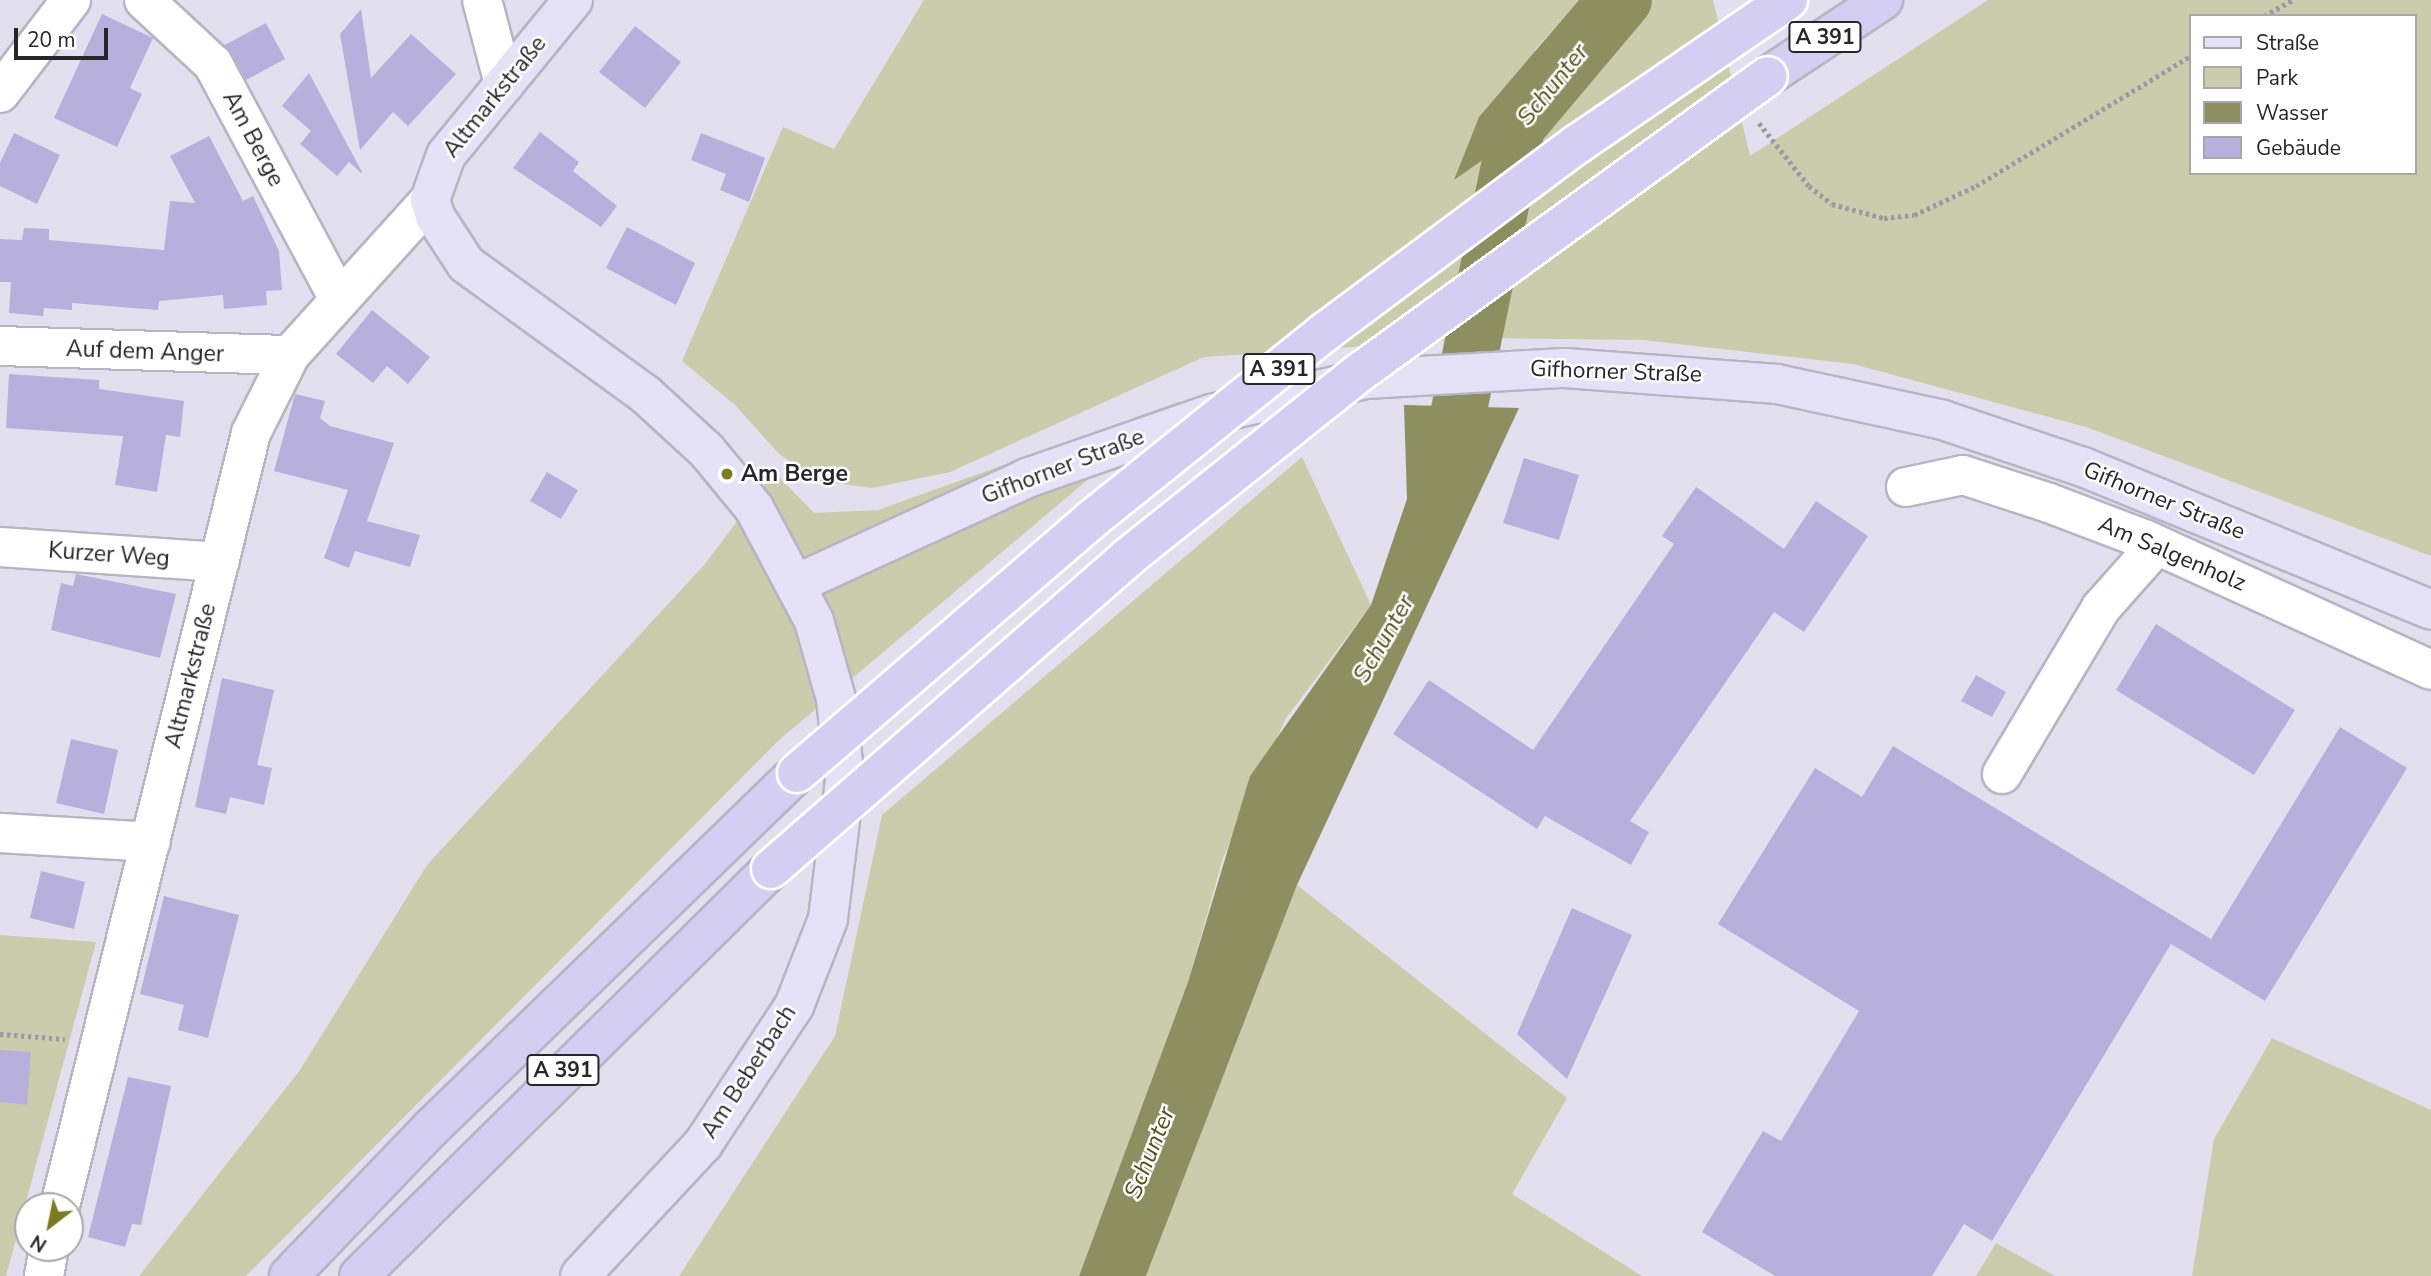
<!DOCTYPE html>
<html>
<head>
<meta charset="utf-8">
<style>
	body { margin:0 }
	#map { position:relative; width:2431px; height:1276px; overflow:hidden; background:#e2e0ee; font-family:"Nunito Sans",sans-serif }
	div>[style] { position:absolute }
	.green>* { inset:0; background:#caccab }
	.water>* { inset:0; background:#8e8f60 }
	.river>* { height:56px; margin:-28px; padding:0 28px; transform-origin:28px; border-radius:28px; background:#8e8f60 }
	.building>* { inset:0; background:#b7b0dd }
	.path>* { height:4.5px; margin-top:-2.25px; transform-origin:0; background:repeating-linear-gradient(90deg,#9b9aa4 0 3.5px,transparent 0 7px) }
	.roads { filter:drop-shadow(2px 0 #b7b5c4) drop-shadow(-2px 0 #b7b5c4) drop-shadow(0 2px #b7b5c4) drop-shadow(0 -2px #b7b5c4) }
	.minor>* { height:38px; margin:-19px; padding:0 19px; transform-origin:19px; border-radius:19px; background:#fff }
	.major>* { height:38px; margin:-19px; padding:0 19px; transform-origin:19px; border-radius:19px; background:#e5e2f8 }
	.highway>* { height:38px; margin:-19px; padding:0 19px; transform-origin:19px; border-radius:19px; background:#d4cef3 }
	.bridges { filter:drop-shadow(2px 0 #fff) drop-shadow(-2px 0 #fff) drop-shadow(0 2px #fff) drop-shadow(0 -2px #fff) }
	.highway-bridge>* { height:38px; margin:-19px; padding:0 19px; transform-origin:19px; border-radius:19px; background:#d4cef3 }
	.dots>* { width:19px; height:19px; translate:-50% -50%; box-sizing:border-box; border:4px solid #fff; border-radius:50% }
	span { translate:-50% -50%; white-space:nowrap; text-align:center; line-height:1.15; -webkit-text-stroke:5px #fff; paint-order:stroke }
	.shield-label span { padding:2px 5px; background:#fff; border:2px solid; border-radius:5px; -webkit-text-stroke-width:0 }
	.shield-label { font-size:21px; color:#26252a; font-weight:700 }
	.street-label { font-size:23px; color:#26252a }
	.poi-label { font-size:23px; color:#26252a; font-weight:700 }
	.left { translate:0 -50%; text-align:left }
	.water-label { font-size:24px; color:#52521b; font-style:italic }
	.legend { position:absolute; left:2189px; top:14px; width:228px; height:161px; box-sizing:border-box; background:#fff; border:2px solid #a8a8aa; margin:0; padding:9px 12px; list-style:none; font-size:21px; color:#26252a }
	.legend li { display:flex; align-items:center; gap:14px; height:35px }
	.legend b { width:35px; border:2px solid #a8a8aa }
	.north { position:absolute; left:14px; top:1192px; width:70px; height:70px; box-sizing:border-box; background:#fff; border:2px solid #a8a8aa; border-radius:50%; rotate:212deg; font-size:19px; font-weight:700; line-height:28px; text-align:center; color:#26252a }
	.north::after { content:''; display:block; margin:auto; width:24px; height:32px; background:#7b7b22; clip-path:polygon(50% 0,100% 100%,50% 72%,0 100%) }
	.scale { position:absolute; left:14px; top:28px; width:94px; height:32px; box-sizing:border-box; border:4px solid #26252a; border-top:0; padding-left:9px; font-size:21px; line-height:24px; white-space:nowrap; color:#26252a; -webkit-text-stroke:5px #fff; paint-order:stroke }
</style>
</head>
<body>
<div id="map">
	<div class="green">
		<i style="clip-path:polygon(evenodd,924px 0,1579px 0,1535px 50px,1538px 121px,1650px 0,1713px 0,1750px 156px,1988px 0,2431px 0,2431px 556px,2086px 427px,1853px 364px,1643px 340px,1484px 338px,1204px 357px,950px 472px,872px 488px,819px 481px,779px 454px,735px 405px,682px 361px,783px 127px,834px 149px,924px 0,2191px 16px,2415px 16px,2415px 173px,2191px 173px,2191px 16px)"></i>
		<i style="clip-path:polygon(1181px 401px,779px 740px,246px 1276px,139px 1276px,300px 1070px,427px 865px,705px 564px,774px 472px,814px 513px,878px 510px)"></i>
		<i style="clip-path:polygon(1302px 457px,1371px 605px,1286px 718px,1223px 858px,1188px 982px,1079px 1276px,679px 1276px,835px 1036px,882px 815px)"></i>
		<i style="clip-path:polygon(1297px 885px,1567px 1098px,1512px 1194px,1642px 1276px,1146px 1276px)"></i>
		<i style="clip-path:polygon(0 935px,96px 942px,6px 1276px,0 1276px)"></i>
		<i style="clip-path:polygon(2272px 1038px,2431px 1110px,2431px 1276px,2192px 1276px,2214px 1139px)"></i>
		<i style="clip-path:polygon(1996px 1243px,2055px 1276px,1976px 1276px)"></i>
	</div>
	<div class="water">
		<i style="clip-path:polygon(1579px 0,1650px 0,1538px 121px,1454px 180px,1479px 117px)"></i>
		<i style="clip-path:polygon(1404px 405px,1519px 408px,1297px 885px,1146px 1276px,1079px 1276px,1188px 982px,1250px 776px,1371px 605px,1407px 499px)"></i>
	</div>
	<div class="river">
		<i style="left:1444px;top:483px;width:363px;rotate:-78.4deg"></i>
		<i style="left:1517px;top:127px;width:166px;rotate:-49.9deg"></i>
	</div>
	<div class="building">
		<i style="clip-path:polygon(361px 9px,371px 78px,411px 34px,456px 74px,408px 126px,393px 112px,360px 150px,340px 34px)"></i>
		<i style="clip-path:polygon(102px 14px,153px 38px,130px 88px,142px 94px,117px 147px,54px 118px)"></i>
		<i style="clip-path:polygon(266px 23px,285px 59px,246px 80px,225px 45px)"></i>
		<i style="clip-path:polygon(635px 26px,681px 62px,645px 108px,599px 72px)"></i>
		<i style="clip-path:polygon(309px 73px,362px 172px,361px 173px,349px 162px,337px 176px,300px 144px,311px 131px,282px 106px)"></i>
		<i style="clip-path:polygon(540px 132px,579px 162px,573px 171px,617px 206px,601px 227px,513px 168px)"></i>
		<i style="clip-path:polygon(14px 133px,60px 155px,37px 204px,0 186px,0 163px)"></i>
		<i style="clip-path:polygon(701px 133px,765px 158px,749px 202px,720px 190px,726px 174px,691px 160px)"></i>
		<i style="clip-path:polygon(209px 136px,243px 201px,253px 196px,279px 251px,282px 290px,266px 291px,267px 305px,224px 309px,223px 295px,159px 301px,158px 310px,72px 303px,72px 310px,44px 308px,43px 316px,9px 313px,11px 282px,0 282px,0 239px,22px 240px,24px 228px,49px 229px,49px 240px,164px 250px,170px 201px,195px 203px,170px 156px)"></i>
		<i style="clip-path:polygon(627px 227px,695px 263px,676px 305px,606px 268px)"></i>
		<i style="clip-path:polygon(372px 310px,430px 357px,408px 384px,387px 366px,373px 383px,336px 354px)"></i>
		<i style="clip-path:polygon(9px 374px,99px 380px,99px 389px,184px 401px,180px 437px,166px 435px,157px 492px,115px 485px,123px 436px,6px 428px)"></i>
		<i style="clip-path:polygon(295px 394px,325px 401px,320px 418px,330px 426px,394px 443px,367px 521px,420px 535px,410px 567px,355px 551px,349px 568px,324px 558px,348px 490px,274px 471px)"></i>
		<i style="clip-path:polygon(1524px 458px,1579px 475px,1559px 540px,1503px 523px)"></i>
		<i style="clip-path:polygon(547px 472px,578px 490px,561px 519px,530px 501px)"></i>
		<i style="clip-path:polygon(1696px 487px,1784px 549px,1816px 501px,1868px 536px,1804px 632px,1774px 612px,1630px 821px,1649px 832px,1631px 865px,1545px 816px,1537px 829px,1393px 734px,1429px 680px,1533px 750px,1674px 544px,1662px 536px)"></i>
		<i style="clip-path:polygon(76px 574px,176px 594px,160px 658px,51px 630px,61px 583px,73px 586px)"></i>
		<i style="clip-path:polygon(2156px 624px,2295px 710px,2254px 775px,2116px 690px)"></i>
		<i style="clip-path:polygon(1976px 675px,2006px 692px,1992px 717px,1961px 701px)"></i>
		<i style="clip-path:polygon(222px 678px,274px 690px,257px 765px,272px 768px,264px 805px,230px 797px,226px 814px,195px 807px)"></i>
		<i style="clip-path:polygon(2340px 727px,2407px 768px,2265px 1001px,2171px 944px,1992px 1241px,1964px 1224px,1932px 1276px,1775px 1276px,1702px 1232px,1763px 1131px,1781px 1141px,1859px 1011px,1718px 924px,1815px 768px,1862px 797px,1893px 746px,2211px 939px)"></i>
		<i style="clip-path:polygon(71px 739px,118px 750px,104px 814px,56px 803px)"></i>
		<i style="clip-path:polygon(41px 871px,85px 882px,74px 929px,30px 918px)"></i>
		<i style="clip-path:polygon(164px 896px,239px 915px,208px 1038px,178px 1030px,184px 1005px,140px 994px)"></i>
		<i style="clip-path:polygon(1572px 908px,1632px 935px,1567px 1079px,1517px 1034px)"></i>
		<i style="clip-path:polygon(0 1050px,31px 1052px,27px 1105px,0 1102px)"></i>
		<i style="clip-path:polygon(128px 1077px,171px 1086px,141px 1225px,132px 1224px,125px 1247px,88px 1237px)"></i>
	</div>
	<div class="path">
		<i style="left:2264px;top:16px;width:33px;rotate:-29deg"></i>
		<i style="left:1759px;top:123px;width:80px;rotate:51.6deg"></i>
		<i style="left:1809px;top:186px;width:29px;rotate:38deg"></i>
		<i style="left:1832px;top:204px;width:54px;rotate:15.1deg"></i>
		<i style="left:1884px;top:218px;width:30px;rotate:-6deg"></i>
		<i style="left:1914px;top:215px;width:68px;rotate:-25.1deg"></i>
		<i style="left:1976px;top:186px;width:251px;rotate:-31.2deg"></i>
		<i style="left:0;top:1034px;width:65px;rotate:4.4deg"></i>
	</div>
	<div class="roads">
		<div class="minor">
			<i style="left:144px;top:0;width:94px;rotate:42.8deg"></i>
			<i style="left:213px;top:64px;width:264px;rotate:61.8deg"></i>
			<i style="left:482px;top:0;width:87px;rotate:75.3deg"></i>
			<i style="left:0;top:93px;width:117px;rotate:-52.6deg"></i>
			<i style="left:0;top:346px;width:290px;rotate:1.8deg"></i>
			<i style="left:1906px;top:487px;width:58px;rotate:-11.9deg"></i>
			<i style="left:1963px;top:475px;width:90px;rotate:18deg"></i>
			<i style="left:2049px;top:503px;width:104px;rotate:20.9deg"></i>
			<i style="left:2146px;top:540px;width:313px;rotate:24.5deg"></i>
			<i style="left:0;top:547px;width:220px;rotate:3.9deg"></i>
			<i style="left:2002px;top:774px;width:193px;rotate:-59.2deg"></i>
			<i style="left:2101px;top:608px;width:84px;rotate:-48.4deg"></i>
			<i style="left:0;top:833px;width:151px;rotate:3.4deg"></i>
			<i style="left:60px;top:1206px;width:796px;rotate:-76.12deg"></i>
			<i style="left:251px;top:433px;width:87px;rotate:-63.4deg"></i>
			<i style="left:290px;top:355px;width:209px;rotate:-47.9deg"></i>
			<i style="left:44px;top:1276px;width:28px;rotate:-80deg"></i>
		</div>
		<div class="major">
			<i style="left:573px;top:0;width:200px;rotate:129.3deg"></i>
			<i style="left:446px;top:155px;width:48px;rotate:109.6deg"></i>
			<i style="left:430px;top:200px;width:19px;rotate:72deg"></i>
			<i style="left:436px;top:218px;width:55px;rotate:56.9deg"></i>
			<i style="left:466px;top:264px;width:221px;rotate:36deg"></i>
			<i style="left:645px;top:394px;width:84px;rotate:42.6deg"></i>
			<i style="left:707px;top:451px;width:74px;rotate:50.5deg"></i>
			<i style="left:754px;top:508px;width:128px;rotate:62deg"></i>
			<i style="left:814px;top:621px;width:81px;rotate:74.2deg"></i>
			<i style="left:836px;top:699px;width:81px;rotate:83.7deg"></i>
			<i style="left:845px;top:780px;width:140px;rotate:97deg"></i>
			<i style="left:828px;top:919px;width:93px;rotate:111.3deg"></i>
			<i style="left:794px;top:1006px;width:165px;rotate:123.4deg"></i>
			<i style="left:703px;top:1144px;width:180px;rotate:133deg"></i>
			<i style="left:798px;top:583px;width:252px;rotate:-24.6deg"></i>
			<i style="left:1027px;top:478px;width:195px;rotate:-19.2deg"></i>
			<i style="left:1211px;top:414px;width:159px;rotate:-12.7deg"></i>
			<i style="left:1366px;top:379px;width:199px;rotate:-3.2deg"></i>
			<i style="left:1565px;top:368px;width:213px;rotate:4.3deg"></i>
			<i style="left:1777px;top:384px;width:170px;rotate:12.2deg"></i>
			<i style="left:1943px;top:420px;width:148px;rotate:18.6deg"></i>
			<i style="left:2083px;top:467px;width:376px;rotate:22.3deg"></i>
		</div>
		<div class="highway">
			<i style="left:1768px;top:76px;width:138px;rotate:-33.5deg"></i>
			<i style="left:289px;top:1276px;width:204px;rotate:-46.2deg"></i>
			<i style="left:430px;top:1129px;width:511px;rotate:-44.13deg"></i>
			<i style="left:359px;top:1276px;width:579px;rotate:-44.65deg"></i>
		</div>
	</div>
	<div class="bridges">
		<div class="highway-bridge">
			<i style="left:797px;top:773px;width:388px;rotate:-40.7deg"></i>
			<i style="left:1091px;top:520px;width:300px;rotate:-38.8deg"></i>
			<i style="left:1325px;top:332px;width:313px;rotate:-36.7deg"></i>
			<i style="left:1576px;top:145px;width:257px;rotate:-34.4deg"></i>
			<i style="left:771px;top:869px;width:473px;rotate:-41.1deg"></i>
			<i style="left:1127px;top:558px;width:297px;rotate:-38.6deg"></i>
			<i style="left:1359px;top:373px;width:505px;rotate:-35.99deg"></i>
		</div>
	</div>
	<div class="dots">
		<i style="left:727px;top:474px;background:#7b7b22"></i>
	</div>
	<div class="shield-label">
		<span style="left:1825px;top:37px">A 391</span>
		<span style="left:1279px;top:369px">A 391</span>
		<span style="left:563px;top:1070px">A 391</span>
	</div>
	<div class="street-label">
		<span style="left:495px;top:97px;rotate:-51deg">Altmarkstraße</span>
		<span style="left:253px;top:139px;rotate:62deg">Am Berge</span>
		<span style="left:145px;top:352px;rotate:2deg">Auf dem Anger</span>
		<span style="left:1616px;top:372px;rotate:2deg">Gifhorner Straße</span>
		<span style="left:1063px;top:467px;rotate:-21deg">Gifhorner Straße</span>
		<span style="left:2164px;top:501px;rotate:22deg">Gifhorner Straße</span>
		<span style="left:2172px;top:554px;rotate:23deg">Am Salgenholz</span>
		<span style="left:109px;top:555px;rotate:4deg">Kurzer Weg</span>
		<span style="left:191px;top:676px;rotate:-76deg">Altmarkstraße</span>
		<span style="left:749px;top:1072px;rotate:-57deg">Am Beberbach</span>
	</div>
	<div class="poi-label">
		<span class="left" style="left:741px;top:474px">Am Berge</span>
	</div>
	<div class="water-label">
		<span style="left:1553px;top:85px;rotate:-51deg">Schunter</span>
		<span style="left:1384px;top:639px;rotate:-60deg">Schunter</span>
		<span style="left:1150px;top:1153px;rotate:-68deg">Schunter</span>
	</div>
	<ul class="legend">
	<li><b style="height:9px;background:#e5e2f8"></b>Straße</li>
	<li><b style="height:19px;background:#caccab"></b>Park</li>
	<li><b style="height:19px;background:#8e8f60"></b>Wasser</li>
	<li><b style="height:19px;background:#b7b0dd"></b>Gebäude</li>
	</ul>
	<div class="north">N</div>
	<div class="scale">20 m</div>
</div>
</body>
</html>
